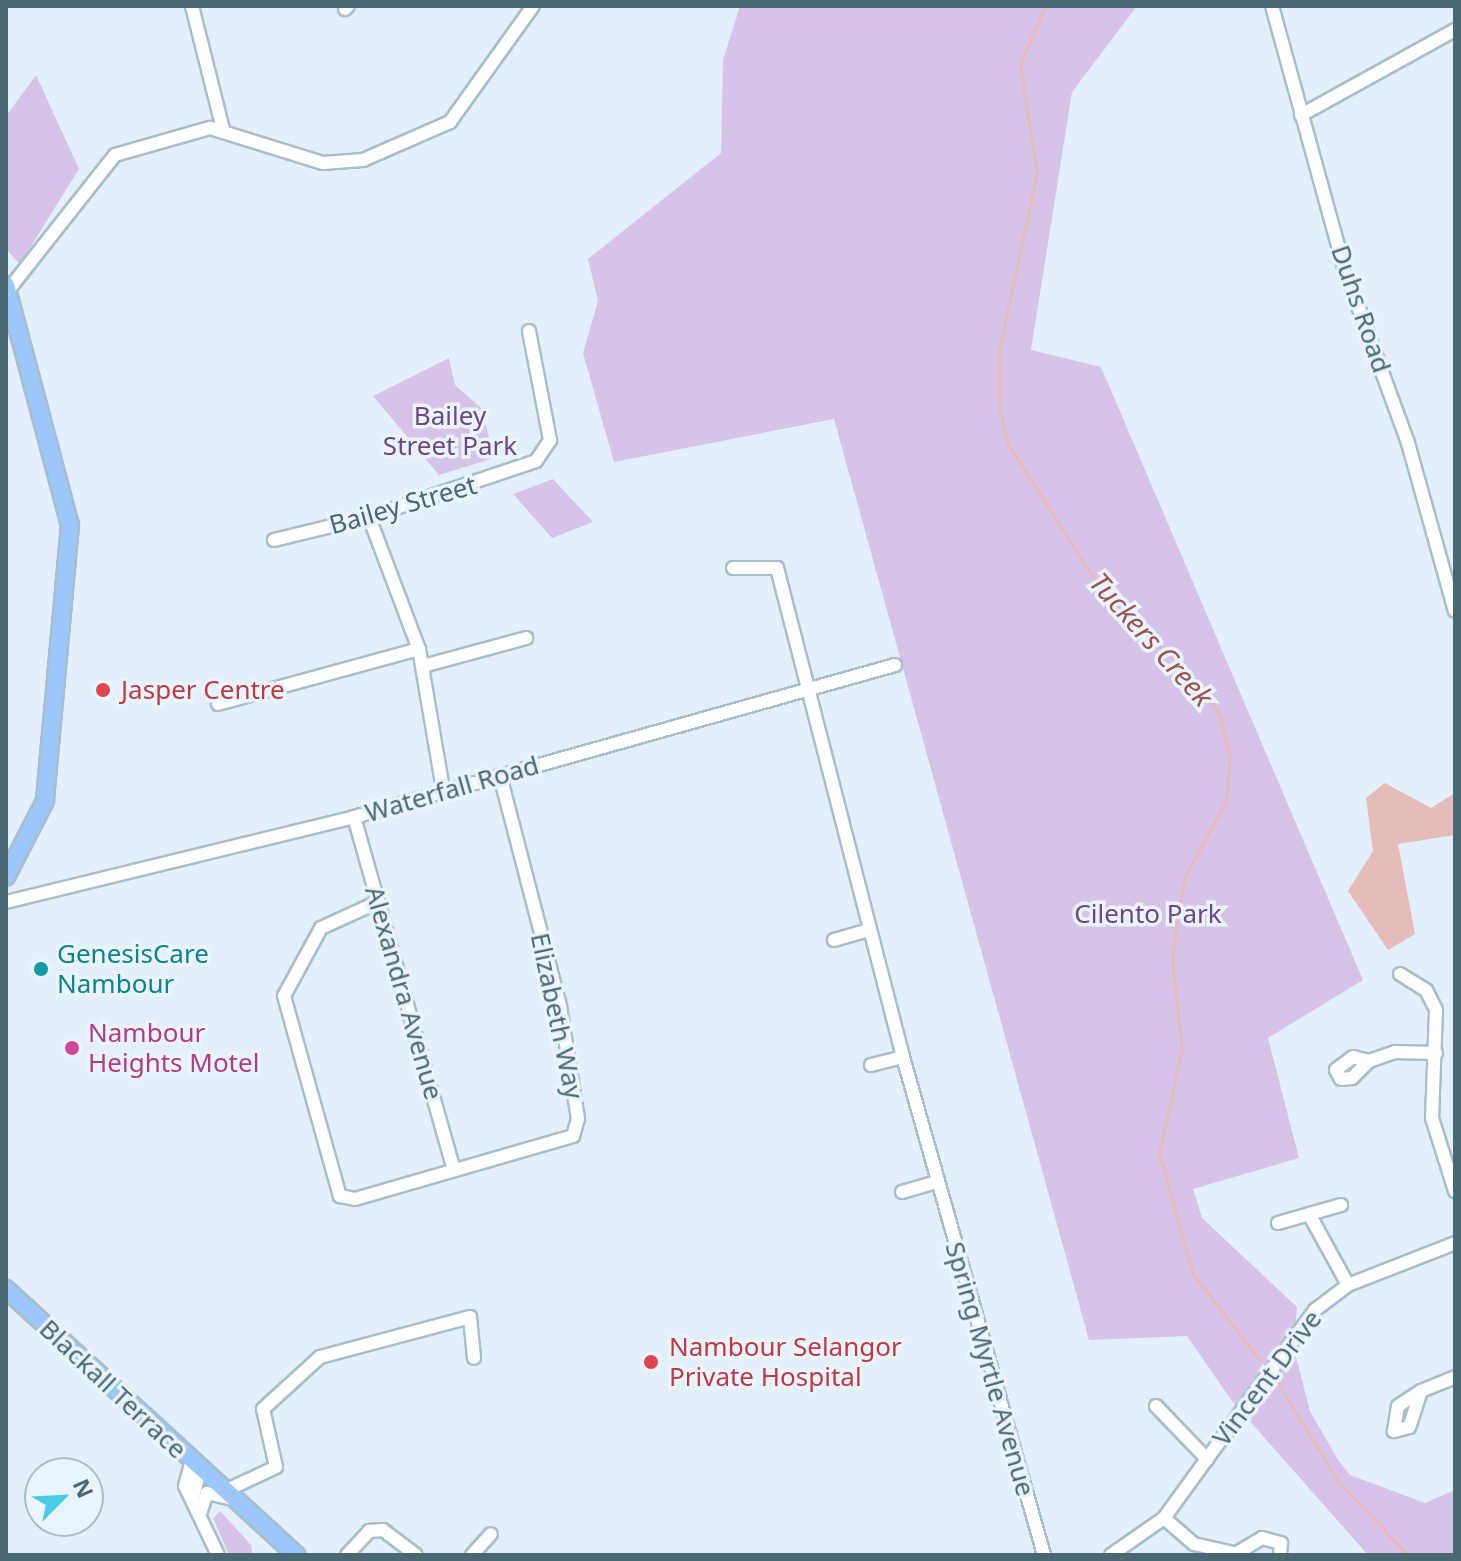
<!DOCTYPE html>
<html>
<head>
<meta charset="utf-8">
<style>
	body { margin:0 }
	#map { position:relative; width:1461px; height:1561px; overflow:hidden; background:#e4effc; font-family:"Noto Sans",sans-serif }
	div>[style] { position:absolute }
	.green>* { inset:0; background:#d7c3e9 }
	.water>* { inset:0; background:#e5bcb9 }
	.stream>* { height:3px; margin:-1.5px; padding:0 1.5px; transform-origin:1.5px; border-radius:1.5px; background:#e5bcb9 }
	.roads { filter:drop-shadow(2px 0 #a8beca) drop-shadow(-2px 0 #a8beca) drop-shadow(0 2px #a8beca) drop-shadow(0 -2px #a8beca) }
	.minor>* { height:12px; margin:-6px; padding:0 6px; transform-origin:6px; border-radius:6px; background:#fff }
	.major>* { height:16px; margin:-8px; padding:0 8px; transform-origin:8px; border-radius:8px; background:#9dc6fa }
	.dots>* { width:22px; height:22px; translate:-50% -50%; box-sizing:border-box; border:4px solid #eaf4ff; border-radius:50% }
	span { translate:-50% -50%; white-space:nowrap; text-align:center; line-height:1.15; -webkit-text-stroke:7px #eaf4ff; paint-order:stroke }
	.street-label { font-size:26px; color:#4a6874 }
	.park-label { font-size:26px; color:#6f4785 }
	.health-label { font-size:26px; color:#be3a42 }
	.left { translate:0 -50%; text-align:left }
	.culture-label { font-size:26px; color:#0d838f }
	.hotel-label { font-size:26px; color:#b23c85 }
	.water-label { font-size:28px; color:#9c554d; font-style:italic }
	.frame { position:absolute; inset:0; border:8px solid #4a6874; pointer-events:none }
	.north { position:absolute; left:24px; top:1457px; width:80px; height:80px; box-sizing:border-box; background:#eaf4ff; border:2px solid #aabcc7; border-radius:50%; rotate:66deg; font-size:22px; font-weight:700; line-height:32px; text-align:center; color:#4a6874 }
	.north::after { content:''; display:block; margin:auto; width:28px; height:36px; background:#4acce4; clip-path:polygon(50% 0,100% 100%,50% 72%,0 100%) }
</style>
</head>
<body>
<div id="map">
	<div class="green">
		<i style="clip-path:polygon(740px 6px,1137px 6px,1072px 92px,1031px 350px,1101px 367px,1363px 980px,1268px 1038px,1299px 1158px,1193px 1189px,1202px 1218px,1297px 1307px,1294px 1349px,1310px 1411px,1338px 1460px,1350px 1475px,1425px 1503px,1455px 1490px,1455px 1555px,1368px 1555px,1232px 1401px,1187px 1336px,1089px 1340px,834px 419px,614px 462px,583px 353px,598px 301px,588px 259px,721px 153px,723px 60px)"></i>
		<i style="clip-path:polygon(36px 75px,79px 169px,20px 264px,6px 249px,6px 116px)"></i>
		<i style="clip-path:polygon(449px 358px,455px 385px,482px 409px,494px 458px,439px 475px,373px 396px)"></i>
		<i style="clip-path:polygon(553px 479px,593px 522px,552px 538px,513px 494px)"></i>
		<i style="clip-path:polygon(220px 1511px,251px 1545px,253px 1555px,229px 1555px,213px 1518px)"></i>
	</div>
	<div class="water">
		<i style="clip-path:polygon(1385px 783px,1431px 808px,1455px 793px,1455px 835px,1398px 844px,1415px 934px,1388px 950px,1348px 891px,1373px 851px,1366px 798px)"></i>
	</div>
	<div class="stream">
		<i style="left:1045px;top:6px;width:64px;rotate:113deg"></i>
		<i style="left:1020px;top:65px;width:109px;rotate:81.1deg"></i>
		<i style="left:1037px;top:173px;width:182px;rotate:102.1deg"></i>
		<i style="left:999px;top:351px;width:56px;rotate:90deg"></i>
		<i style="left:999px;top:407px;width:38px;rotate:76deg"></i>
		<i style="left:1008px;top:444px;width:143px;rotate:57.5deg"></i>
		<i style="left:1085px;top:565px;width:63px;rotate:52.8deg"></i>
		<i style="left:1123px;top:615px;width:68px;rotate:40.2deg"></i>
		<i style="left:1175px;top:659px;width:70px;rotate:50.8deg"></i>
		<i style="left:1219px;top:713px;width:43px;rotate:75.3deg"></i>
		<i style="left:1230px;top:755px;width:46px;rotate:95deg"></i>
		<i style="left:1226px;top:801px;width:83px;rotate:118.7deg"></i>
		<i style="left:1186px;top:874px;width:38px;rotate:102deg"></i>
		<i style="left:1178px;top:911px;width:50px;rotate:96.8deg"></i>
		<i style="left:1172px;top:961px;width:89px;rotate:83.5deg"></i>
		<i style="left:1182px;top:1049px;width:107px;rotate:102.5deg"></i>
		<i style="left:1159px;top:1153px;width:126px;rotate:74.3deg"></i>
		<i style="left:1193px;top:1274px;width:108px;rotate:52.2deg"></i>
		<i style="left:1274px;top:1377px;width:122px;rotate:58.4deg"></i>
		<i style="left:1338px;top:1481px;width:102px;rotate:46.6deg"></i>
	</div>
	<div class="roads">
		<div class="minor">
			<i style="left:192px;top:6px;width:127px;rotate:75.9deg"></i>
			<i style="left:1272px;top:6px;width:272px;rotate:74.6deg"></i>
			<i style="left:1344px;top:268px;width:186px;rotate:69.9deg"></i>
			<i style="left:1408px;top:443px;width:174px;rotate:74.4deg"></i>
			<i style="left:345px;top:9px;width:4px;rotate:-45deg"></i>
			<i style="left:1301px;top:115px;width:176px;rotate:-28.9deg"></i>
			<i style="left:6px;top:293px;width:176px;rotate:-51.7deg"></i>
			<i style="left:115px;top:155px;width:99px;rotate:-15.9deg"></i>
			<i style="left:210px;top:128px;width:118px;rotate:17.2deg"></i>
			<i style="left:323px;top:163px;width:40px;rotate:-4.3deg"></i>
			<i style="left:363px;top:160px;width:95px;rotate:-23.6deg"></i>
			<i style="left:450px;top:122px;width:143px;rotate:-54.4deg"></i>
			<i style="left:369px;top:517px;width:141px;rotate:69.3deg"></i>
			<i style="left:419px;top:649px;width:143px;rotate:80.3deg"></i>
			<i style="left:274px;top:540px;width:98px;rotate:-13.6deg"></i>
			<i style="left:369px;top:517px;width:176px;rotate:-18.5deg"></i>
			<i style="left:536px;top:461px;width:25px;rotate:-56deg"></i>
			<i style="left:550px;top:440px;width:111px;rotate:-100.9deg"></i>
			<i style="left:733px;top:568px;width:44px"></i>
			<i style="left:777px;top:568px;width:505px;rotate:75.55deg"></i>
			<i style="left:903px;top:1057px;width:518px;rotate:74.19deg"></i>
			<i style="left:423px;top:666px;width:107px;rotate:-15.2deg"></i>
			<i style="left:218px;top:704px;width:208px;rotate:-15.3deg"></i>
			<i style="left:354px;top:817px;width:367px;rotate:74.2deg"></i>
			<i style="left:6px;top:902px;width:358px;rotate:-13.7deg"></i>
			<i style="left:354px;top:817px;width:562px;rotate:-15.69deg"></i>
			<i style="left:378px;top:902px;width:63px;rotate:155.5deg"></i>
			<i style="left:321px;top:928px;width:77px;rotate:118.6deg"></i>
			<i style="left:284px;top:996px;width:208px;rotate:74.4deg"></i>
			<i style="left:340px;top:1196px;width:15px;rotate:11deg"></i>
			<i style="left:355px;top:1199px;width:227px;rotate:-16.1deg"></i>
			<i style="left:573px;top:1136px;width:18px;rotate:-74deg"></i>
			<i style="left:578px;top:1119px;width:114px;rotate:-99.1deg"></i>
			<i style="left:560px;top:1006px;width:238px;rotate:-104.6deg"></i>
			<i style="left:834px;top:940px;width:37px;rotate:-16deg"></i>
			<i style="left:1400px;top:974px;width:31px;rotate:32deg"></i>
			<i style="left:1426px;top:990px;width:22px;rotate:63deg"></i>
			<i style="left:1436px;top:1010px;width:108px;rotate:92.1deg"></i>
			<i style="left:1432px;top:1118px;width:77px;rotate:72.5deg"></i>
			<i style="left:1369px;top:1061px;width:16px;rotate:-166deg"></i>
			<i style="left:1353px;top:1057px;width:21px;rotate:143deg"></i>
			<i style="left:1336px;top:1070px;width:10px;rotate:61deg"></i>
			<i style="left:1341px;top:1079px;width:11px;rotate:-5deg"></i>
			<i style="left:1352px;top:1078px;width:24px;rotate:-45deg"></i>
			<i style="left:1369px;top:1061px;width:28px;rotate:-19deg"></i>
			<i style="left:1395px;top:1052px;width:41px;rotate:1.4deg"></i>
			<i style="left:871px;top:1065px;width:33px;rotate:-14deg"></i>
			<i style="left:902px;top:1192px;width:36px;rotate:-16deg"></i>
			<i style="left:1341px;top:1205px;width:33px;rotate:164deg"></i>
			<i style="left:1309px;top:1214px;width:81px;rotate:61.2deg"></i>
			<i style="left:1278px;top:1223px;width:32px;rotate:-16deg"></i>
			<i style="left:1421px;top:1391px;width:38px;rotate:108deg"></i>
			<i style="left:1409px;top:1427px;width:16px;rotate:165deg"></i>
			<i style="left:1394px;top:1431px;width:25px;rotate:-81deg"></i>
			<i style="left:1398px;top:1406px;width:27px;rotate:-33deg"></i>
			<i style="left:1421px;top:1391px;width:37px;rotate:-22deg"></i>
			<i style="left:1156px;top:1406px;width:74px;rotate:46.1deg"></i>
			<i style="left:192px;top:1460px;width:27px;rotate:105deg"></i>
			<i style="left:185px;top:1486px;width:76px;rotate:64.4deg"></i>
			<i style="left:227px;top:1490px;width:54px;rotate:-25.1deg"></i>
			<i style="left:276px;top:1467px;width:59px;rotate:-102.6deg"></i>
			<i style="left:263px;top:1409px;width:77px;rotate:-42.4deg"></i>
			<i style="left:320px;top:1357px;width:155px;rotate:-14.9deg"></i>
			<i style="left:470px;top:1317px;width:41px;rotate:84.4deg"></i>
			<i style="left:193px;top:1497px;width:31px;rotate:-75deg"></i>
			<i style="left:201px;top:1511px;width:19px;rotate:-72deg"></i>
			<i style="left:207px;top:1493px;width:26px;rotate:13deg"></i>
			<i style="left:1164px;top:1518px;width:40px;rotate:41deg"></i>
			<i style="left:1194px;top:1544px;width:50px;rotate:12.7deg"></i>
			<i style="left:1237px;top:1553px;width:29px;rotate:-31deg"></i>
			<i style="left:1262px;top:1538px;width:20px;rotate:15deg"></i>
			<i style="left:1281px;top:1543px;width:12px;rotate:95deg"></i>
			<i style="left:347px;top:1555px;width:33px;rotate:-47deg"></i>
			<i style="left:369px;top:1531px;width:14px;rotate:-4deg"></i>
			<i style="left:383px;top:1530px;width:41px;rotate:37.1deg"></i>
			<i style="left:472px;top:1555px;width:28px;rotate:-48deg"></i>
			<i style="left:1111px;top:1555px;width:65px;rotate:-34.9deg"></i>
			<i style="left:1164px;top:1518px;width:257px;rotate:-54deg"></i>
			<i style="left:1315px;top:1310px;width:41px;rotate:-37.1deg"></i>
			<i style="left:1348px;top:1285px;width:115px;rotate:-21.4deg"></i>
		</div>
		<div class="major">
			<i style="left:6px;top:285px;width:248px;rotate:75.1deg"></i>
			<i style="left:70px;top:525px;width:277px;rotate:95.2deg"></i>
			<i style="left:45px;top:801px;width:85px;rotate:117.2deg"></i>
			<i style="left:6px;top:1289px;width:394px;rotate:42.5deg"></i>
		</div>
	</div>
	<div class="dots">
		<i style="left:103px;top:690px;background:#e0444e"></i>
		<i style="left:41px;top:969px;background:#0f9aa8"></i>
		<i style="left:72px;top:1048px;background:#d1479c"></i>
		<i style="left:651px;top:1362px;background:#e0444e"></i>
	</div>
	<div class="street-label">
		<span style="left:1361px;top:309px;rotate:71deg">Duhs Road</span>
		<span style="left:403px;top:505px;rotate:-16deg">Bailey Street</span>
		<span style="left:452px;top:789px;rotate:-16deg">Waterfall Road</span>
		<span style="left:404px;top:993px;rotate:74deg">Alexandra Avenue</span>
		<span style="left:557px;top:1016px;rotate:78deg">Elizabeth Way</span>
		<span style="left:990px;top:1369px;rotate:74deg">Spring Myrtle Avenue</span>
		<span style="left:1267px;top:1378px;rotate:-53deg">Vincent Drive</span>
		<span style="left:113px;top:1389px;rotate:43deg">Blackall Terrace</span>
	</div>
	<div class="park-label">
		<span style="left:450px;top:431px">Bailey<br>Street Park</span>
		<span style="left:1148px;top:914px">Cilento Park</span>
	</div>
	<div class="health-label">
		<span class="left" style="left:121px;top:690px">Jasper Centre</span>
		<span class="left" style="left:669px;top:1362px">Nambour Selangor<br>Private Hospital</span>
	</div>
	<div class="culture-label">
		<span class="left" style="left:57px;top:969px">GenesisCare<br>Nambour</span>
	</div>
	<div class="hotel-label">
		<span class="left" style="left:88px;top:1048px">Nambour<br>Heights Motel</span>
	</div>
	<div class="water-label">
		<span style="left:1152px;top:639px;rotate:48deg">Tuckers Creek</span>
	</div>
	<div class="frame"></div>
	<div class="north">N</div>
</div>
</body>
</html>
